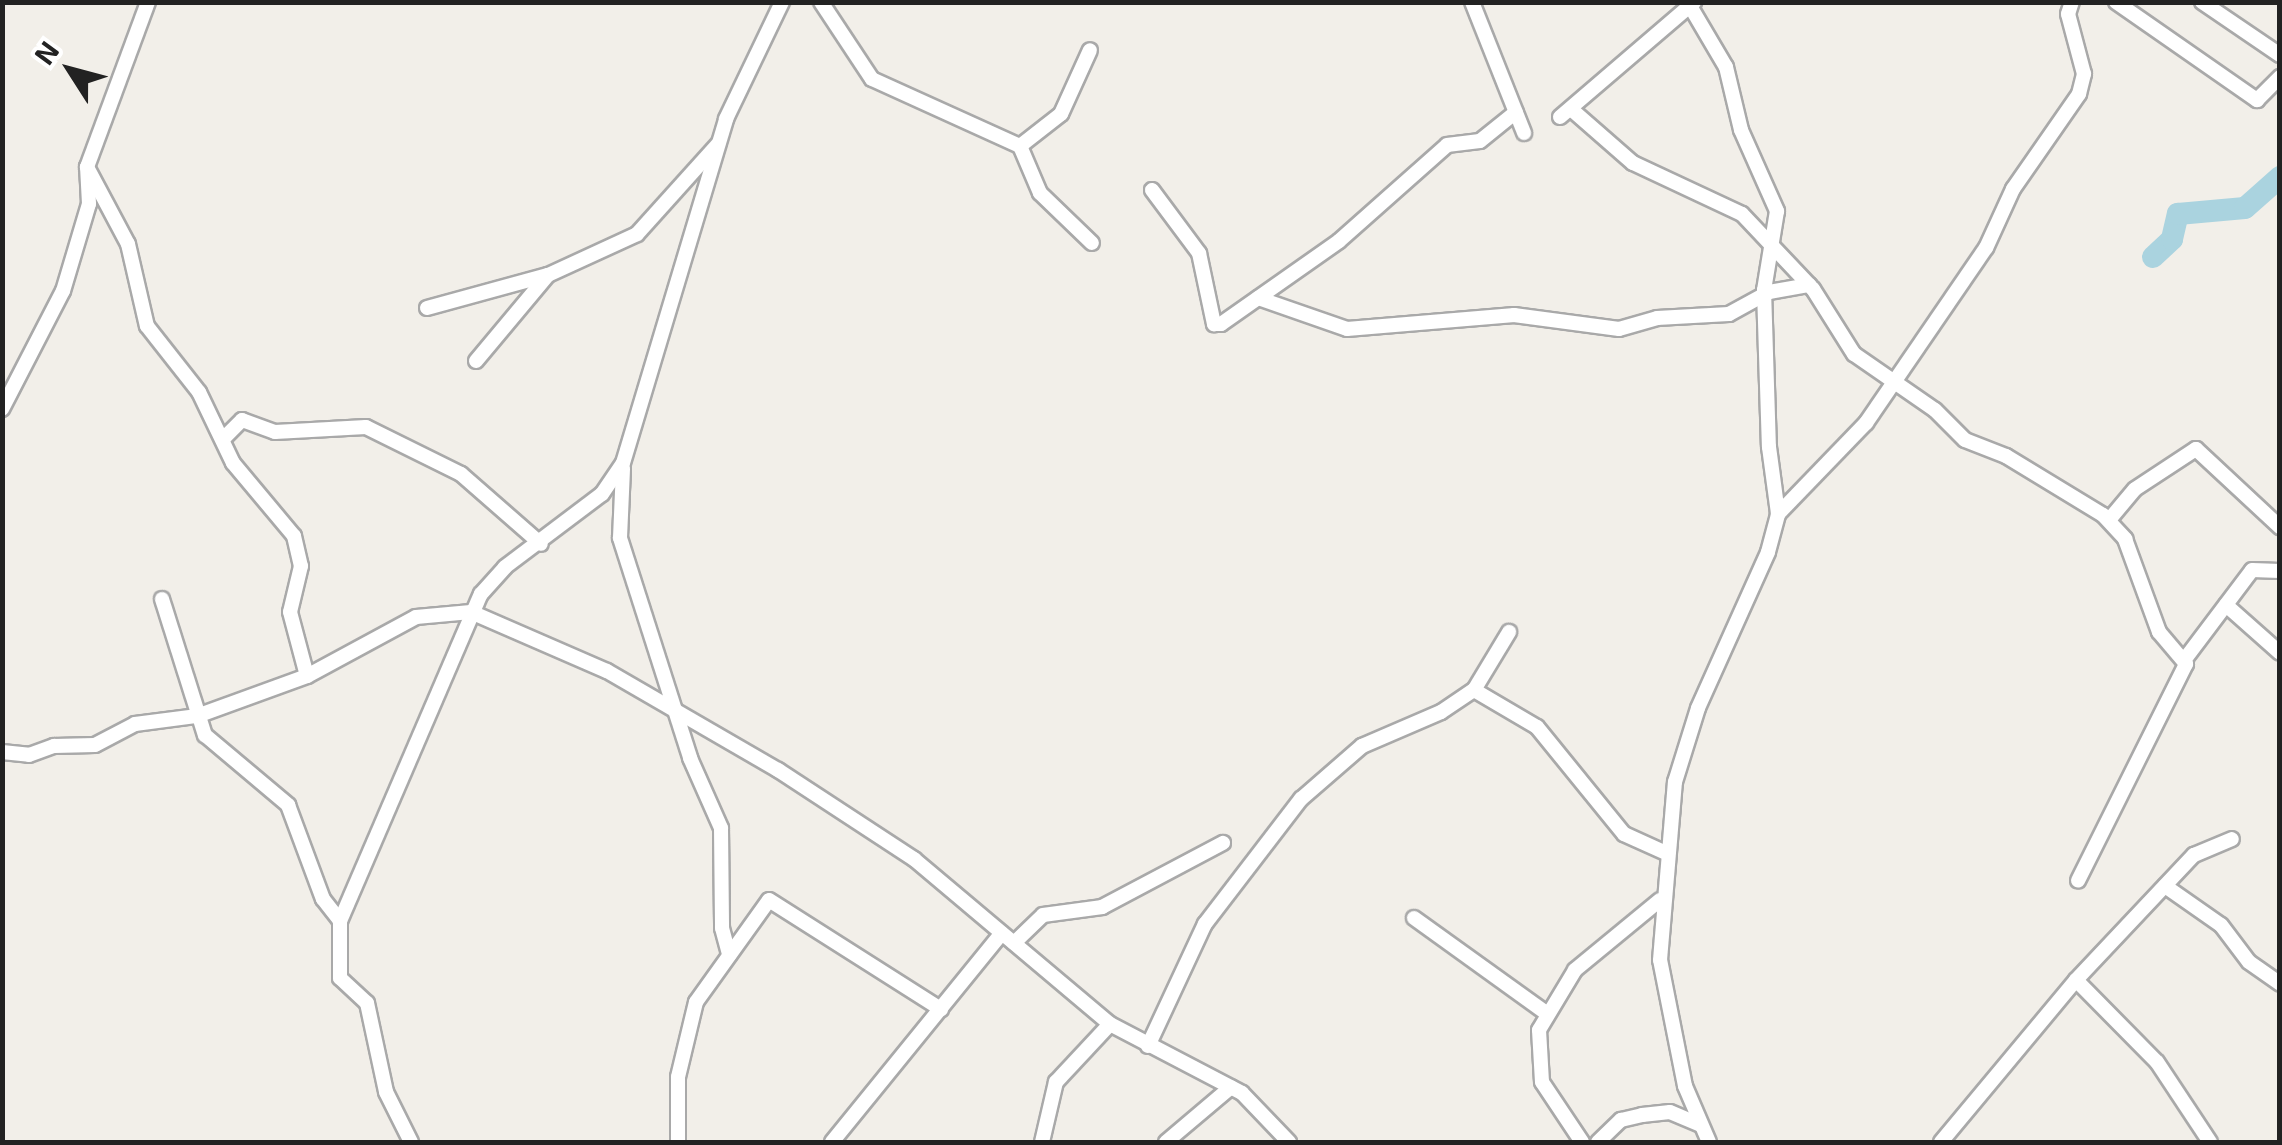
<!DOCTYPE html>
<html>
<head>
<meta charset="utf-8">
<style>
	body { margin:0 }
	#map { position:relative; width:2282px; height:1145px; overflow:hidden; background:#f2efe9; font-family:"Exo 2",sans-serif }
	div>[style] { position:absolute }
	.river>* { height:22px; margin:-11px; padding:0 11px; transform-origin:11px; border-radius:11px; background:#aad3df }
	.roads { filter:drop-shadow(2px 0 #a9a9a9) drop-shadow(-2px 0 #a9a9a9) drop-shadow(0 2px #a9a9a9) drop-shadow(0 -2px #a9a9a9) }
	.minor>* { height:14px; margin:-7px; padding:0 7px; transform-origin:7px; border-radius:7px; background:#fff }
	span { translate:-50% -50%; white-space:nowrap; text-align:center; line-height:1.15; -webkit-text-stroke:10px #fff; paint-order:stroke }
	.frame { position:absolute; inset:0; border:5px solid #222; pointer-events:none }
	.north { position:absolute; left:20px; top:20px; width:100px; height:100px; -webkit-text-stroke:8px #fff; paint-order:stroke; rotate:306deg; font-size:28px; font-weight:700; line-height:40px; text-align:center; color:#222 }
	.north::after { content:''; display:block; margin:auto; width:35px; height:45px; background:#222; clip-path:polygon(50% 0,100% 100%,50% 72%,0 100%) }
</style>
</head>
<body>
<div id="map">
	<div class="river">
		<i style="left:2153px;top:257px;width:26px;rotate:-43deg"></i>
		<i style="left:2172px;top:239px;width:26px;rotate:-77deg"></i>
		<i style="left:2178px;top:214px;width:67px;rotate:-5.1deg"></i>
		<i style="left:2245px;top:208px;width:47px;rotate:-41.5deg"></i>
	</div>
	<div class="roads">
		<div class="minor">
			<i style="left:821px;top:2px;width:92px;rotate:56.5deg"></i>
			<i style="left:872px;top:79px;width:162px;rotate:24.4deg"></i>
			<i style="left:1020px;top:146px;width:52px;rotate:-38deg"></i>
			<i style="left:1061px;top:114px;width:70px;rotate:-65.6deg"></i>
			<i style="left:1472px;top:2px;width:141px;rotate:68.3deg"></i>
			<i style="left:2116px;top:2px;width:172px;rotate:34.8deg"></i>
			<i style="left:2257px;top:100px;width:33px;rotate:-45deg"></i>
			<i style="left:2202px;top:2px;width:94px;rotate:34.2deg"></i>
			<i style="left:1690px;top:6px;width:71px;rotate:59.5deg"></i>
			<i style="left:1726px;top:67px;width:65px;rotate:76.6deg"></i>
			<i style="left:1741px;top:130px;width:89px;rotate:66deg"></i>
			<i style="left:1777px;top:211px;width:80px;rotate:99.3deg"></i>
			<i style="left:1764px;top:290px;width:157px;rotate:88.2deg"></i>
			<i style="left:1769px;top:447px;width:68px;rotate:82.3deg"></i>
			<i style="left:1571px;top:109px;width:82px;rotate:41.1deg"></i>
			<i style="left:1633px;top:163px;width:120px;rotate:25.1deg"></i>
			<i style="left:1742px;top:214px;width:103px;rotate:46.6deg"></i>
			<i style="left:1813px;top:289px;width:77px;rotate:57.8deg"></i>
			<i style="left:1854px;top:354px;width:98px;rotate:34.7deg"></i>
			<i style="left:1935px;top:410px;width:42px;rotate:45deg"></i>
			<i style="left:1965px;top:440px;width:44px;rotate:21.3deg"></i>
			<i style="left:2006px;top:456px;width:114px;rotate:31.3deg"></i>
			<i style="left:2103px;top:515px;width:33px;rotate:47deg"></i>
			<i style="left:2125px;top:539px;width:99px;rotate:69.9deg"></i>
			<i style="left:2159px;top:632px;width:42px;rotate:49.8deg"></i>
			<i style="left:2186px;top:664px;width:242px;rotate:116.5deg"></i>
			<i style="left:1560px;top:117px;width:177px;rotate:-40.6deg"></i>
			<i style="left:1020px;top:146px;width:51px;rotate:66.9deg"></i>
			<i style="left:1040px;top:193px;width:72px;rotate:43.9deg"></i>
			<i style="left:87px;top:167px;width:87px;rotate:62deg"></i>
			<i style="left:128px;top:244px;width:84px;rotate:77deg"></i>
			<i style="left:147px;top:326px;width:84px;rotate:51.8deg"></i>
			<i style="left:199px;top:392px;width:79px;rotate:64.4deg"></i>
			<i style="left:233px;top:463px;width:95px;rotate:50.1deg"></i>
			<i style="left:294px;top:536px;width:31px;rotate:77deg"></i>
			<i style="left:301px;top:566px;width:47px;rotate:103.4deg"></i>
			<i style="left:290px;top:612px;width:66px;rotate:75.1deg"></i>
			<i style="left:1152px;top:190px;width:79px;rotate:53.3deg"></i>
			<i style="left:1199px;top:253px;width:73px;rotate:78.1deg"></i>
			<i style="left:1214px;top:324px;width:7px"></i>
			<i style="left:1221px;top:324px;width:144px;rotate:-35.1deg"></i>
			<i style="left:1339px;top:241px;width:144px;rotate:-41.6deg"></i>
			<i style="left:1447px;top:145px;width:33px;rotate:-7deg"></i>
			<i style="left:1480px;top:141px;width:46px;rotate:-38.9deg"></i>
			<i style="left:1258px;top:298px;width:94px;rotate:19.2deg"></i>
			<i style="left:1347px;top:329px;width:168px;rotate:-4.8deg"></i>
			<i style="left:1514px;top:315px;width:106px;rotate:7.6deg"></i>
			<i style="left:1619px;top:329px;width:40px;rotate:-16deg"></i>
			<i style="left:1657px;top:318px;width:72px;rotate:-3.2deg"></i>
			<i style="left:1729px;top:314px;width:46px;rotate:-28.8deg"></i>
			<i style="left:1769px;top:292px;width:41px;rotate:-9.9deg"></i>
			<i style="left:427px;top:308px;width:125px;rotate:-15.3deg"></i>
			<i style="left:548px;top:275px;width:98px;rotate:-24.7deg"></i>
			<i style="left:637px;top:234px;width:120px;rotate:-48deg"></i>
			<i style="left:476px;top:361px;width:112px;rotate:-50.1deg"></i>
			<i style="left:2px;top:409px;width:133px;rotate:-62.7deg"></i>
			<i style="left:63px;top:291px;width:91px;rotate:-73.4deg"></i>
			<i style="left:89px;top:204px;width:37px;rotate:-93deg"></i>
			<i style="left:87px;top:167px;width:176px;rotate:-69.7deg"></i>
			<i style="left:223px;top:439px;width:27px;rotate:-45deg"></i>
			<i style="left:242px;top:420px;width:35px;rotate:20deg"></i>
			<i style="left:275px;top:432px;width:91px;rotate:-3.1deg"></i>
			<i style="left:366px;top:427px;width:106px;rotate:26.3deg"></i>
			<i style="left:461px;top:474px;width:106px;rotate:41.2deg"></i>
			<i style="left:623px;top:469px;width:69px;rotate:92.5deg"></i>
			<i style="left:620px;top:538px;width:231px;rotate:72.3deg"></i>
			<i style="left:690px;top:758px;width:77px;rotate:66.1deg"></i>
			<i style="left:721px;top:828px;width:100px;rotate:89.4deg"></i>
			<i style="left:722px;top:928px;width:28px;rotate:75deg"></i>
			<i style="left:2109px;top:520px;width:40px;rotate:-50deg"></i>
			<i style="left:2135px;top:489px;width:73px;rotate:-33.3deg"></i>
			<i style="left:2196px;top:449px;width:115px;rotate:42.9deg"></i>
			<i style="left:162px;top:599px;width:143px;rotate:72.5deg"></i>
			<i style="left:205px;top:735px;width:109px;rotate:40.1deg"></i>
			<i style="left:288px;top:805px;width:100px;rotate:69.6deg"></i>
			<i style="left:323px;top:899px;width:28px;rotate:52deg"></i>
			<i style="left:340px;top:921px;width:57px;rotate:90deg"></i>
			<i style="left:340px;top:978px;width:37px;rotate:43deg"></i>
			<i style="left:367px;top:1003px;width:91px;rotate:77.9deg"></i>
			<i style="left:386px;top:1092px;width:56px;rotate:63.4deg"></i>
			<i style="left:2226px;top:605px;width:72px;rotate:41.6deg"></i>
			<i style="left:2185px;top:659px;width:111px;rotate:-53deg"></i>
			<i style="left:2252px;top:570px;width:28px;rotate:2deg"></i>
			<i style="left:1474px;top:690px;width:73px;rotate:30.4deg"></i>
			<i style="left:1537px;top:727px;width:138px;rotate:50.9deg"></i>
			<i style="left:1624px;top:834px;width:44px;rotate:24.2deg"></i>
			<i style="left:2px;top:752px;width:27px;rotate:6deg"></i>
			<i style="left:29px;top:755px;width:27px;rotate:-20deg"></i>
			<i style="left:54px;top:746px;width:41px;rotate:-1.4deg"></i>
			<i style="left:95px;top:745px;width:45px;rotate:-27.7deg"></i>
			<i style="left:135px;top:724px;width:63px;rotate:-7.4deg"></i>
			<i style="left:197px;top:716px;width:117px;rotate:-20deg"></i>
			<i style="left:307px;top:676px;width:124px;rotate:-28.4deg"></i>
			<i style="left:416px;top:617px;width:55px;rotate:-5.2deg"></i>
			<i style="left:471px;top:612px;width:148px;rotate:23.5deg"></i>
			<i style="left:607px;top:671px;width:198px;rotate:30.1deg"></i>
			<i style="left:778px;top:770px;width:163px;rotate:33.2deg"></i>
			<i style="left:914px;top:859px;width:256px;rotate:40.1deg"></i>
			<i style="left:1110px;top:1024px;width:149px;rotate:27.6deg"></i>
			<i style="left:1242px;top:1093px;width:68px;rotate:46.2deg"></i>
			<i style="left:2165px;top:886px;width:68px;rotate:34.9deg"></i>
			<i style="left:2221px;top:925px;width:46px;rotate:52.9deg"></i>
			<i style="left:2249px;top:962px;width:38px;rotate:35deg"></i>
			<i style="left:1414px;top:918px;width:163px;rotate:35.7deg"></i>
			<i style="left:340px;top:921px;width:356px;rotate:-66.7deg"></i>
			<i style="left:481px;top:594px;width:36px;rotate:-48deg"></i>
			<i style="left:505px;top:567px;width:121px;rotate:-37deg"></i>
			<i style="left:602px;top:494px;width:37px;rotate:-56deg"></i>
			<i style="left:623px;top:463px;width:359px;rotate:-73.3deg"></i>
			<i style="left:726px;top:119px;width:130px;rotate:-64.4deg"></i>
			<i style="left:1014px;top:943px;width:40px;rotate:-44deg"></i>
			<i style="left:1043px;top:915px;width:60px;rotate:-7.7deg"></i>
			<i style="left:1102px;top:907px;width:137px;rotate:-27.9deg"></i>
			<i style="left:2076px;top:980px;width:115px;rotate:45.4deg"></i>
			<i style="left:2157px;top:1062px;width:96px;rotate:56.5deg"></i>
			<i style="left:1148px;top:1046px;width:135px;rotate:-65deg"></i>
			<i style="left:1205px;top:924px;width:158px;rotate:-52.5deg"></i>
			<i style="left:1301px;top:799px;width:81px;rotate:-41deg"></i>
			<i style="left:1362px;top:746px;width:86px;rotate:-23.3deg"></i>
			<i style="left:1441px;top:712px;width:40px;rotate:-34deg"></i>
			<i style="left:1474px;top:690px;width:68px;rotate:-58.9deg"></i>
			<i style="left:678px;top:1142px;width:65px;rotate:-90deg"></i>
			<i style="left:678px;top:1077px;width:77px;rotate:-76.5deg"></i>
			<i style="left:696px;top:1002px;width:125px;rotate:-54.4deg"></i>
			<i style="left:769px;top:900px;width:204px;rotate:32.4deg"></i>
			<i style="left:832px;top:1142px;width:269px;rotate:-50.9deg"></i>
			<i style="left:1042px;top:1142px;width:62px;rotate:-76.9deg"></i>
			<i style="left:1056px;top:1082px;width:79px;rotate:-47deg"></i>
			<i style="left:1166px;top:1142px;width:85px;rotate:-40.2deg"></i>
			<i style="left:1582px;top:1142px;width:72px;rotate:-123.7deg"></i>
			<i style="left:1542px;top:1082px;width:52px;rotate:-93.3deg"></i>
			<i style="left:1539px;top:1030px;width:70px;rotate:-59deg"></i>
			<i style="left:1575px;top:970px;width:110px;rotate:-39.5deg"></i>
			<i style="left:1598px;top:1142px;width:32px;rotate:-44deg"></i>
			<i style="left:1621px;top:1120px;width:22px;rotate:-13deg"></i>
			<i style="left:1642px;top:1115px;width:28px;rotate:-6deg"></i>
			<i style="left:1670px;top:1112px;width:33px;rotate:23deg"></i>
			<i style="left:1709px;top:1142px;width:61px;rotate:-113.2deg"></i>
			<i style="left:1685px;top:1086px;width:128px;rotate:-101.2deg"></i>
			<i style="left:1660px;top:960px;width:179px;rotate:-85.2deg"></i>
			<i style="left:1675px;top:782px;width:77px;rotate:-72.7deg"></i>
			<i style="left:1698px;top:708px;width:171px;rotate:-65.8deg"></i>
			<i style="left:1768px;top:552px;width:39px;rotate:-75deg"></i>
			<i style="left:1778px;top:514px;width:127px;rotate:-46deg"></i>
			<i style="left:1866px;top:423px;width:212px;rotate:-55.6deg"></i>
			<i style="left:1986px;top:248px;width:65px;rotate:-65.4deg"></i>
			<i style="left:2013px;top:189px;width:116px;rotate:-55.2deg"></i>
			<i style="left:2079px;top:94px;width:21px;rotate:-76deg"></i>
			<i style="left:2084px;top:74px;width:62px;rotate:-104.9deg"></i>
			<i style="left:2068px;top:14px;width:13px;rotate:-72deg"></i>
			<i style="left:1941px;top:1142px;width:211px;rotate:-50.2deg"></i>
			<i style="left:2076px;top:980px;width:172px;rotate:-46.7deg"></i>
			<i style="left:2194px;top:855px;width:41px;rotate:-22.8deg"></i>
		</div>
	</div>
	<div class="frame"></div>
	<div class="north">N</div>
</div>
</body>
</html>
